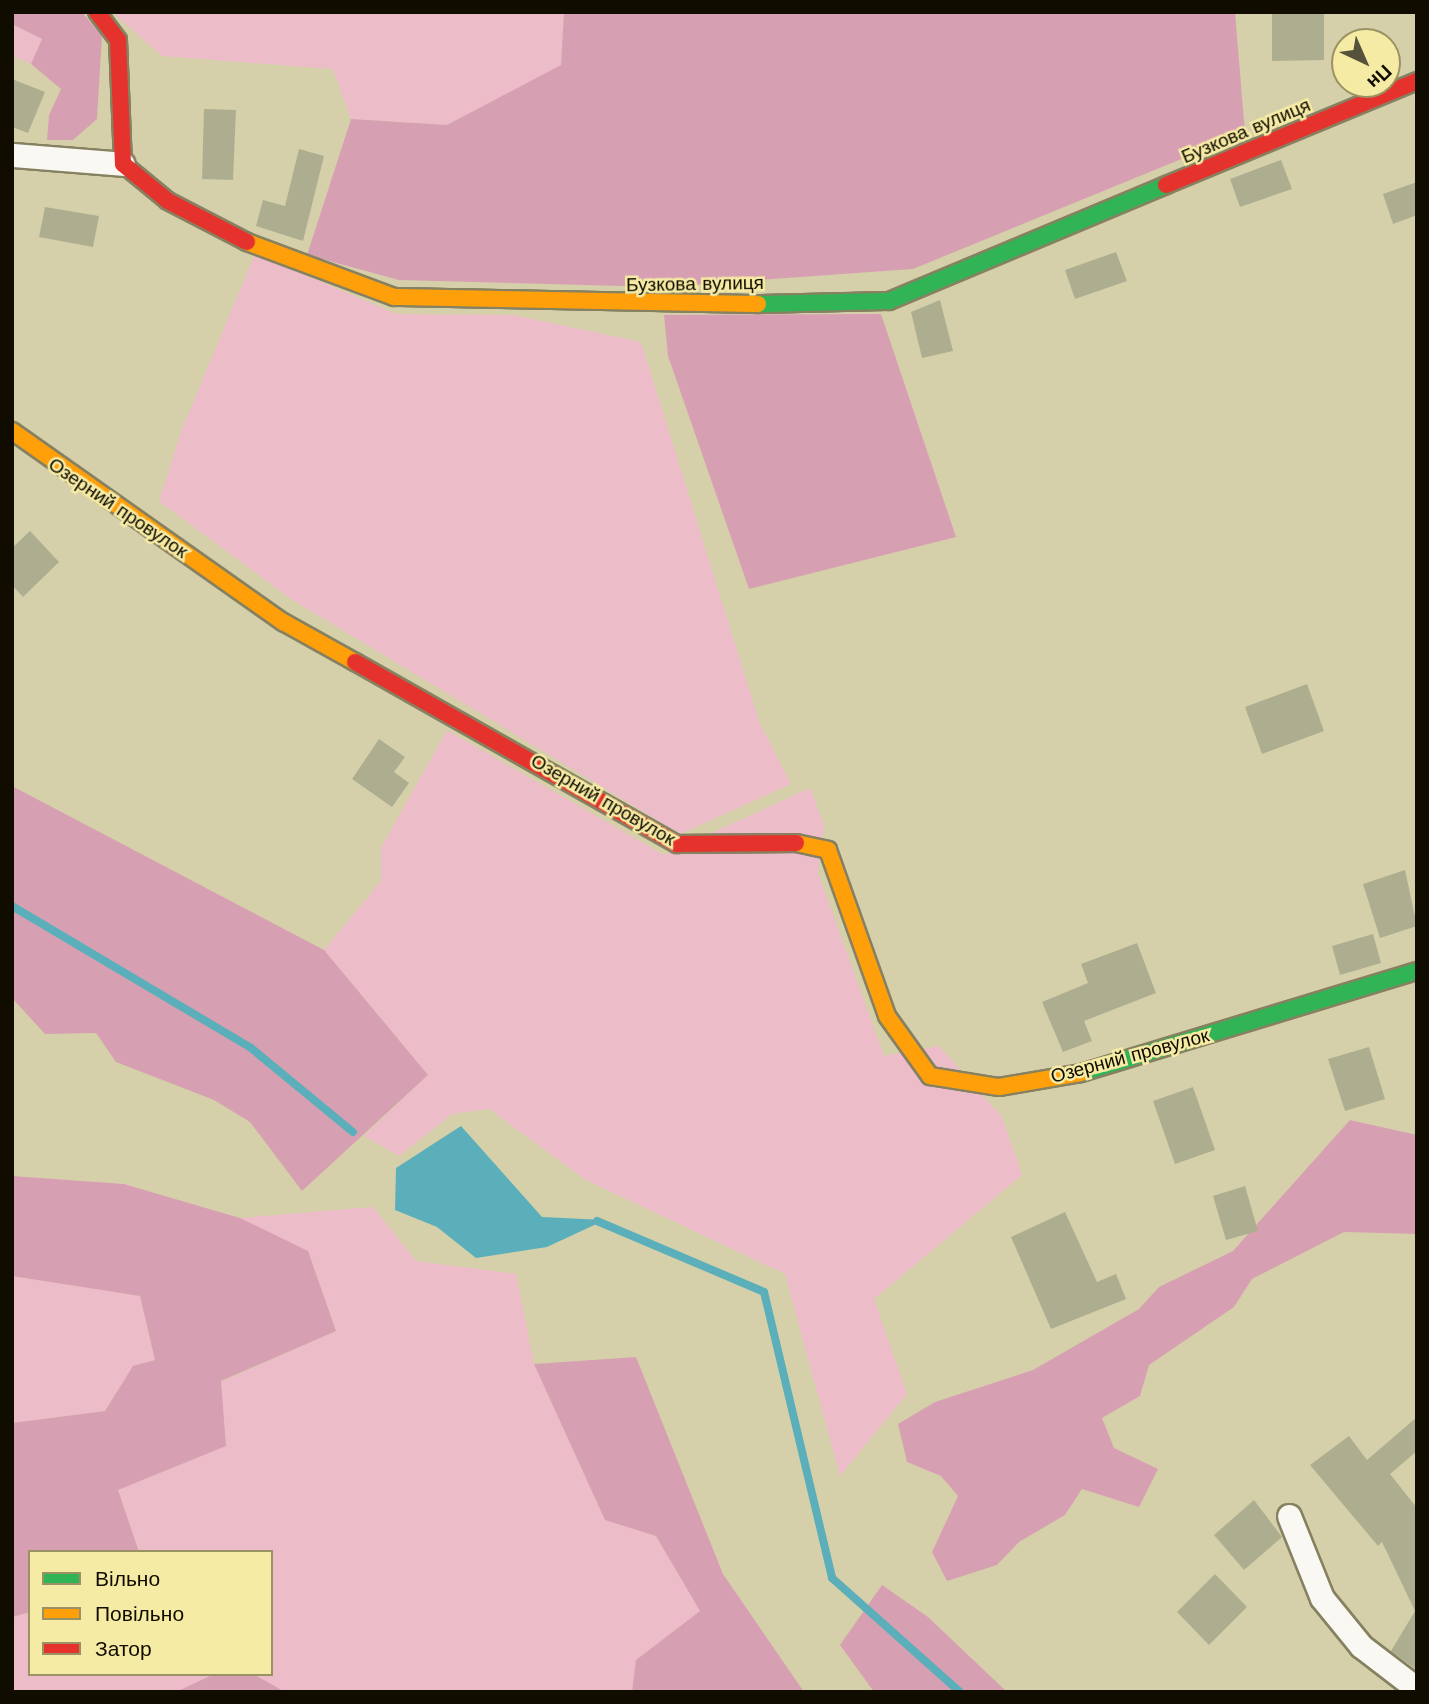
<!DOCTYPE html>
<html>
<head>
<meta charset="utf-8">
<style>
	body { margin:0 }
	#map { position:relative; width:1429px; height:1704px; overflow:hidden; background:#d6d0aa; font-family:"Work Sans",sans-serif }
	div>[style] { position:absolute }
	.green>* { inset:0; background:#ecbcc9 }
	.forest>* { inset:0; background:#d7a0b2 }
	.water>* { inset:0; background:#5aafba }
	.stream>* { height:8px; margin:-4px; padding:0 4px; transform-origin:4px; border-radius:4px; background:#5aafba }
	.building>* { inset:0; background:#adae90 }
	.roads { filter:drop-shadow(2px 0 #868161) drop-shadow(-2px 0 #868161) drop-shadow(0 2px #868161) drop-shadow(0 -2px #868161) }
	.street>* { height:23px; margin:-11.5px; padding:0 11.5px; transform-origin:11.5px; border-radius:11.5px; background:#f9f8f2 }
	.fast>* { height:16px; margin:-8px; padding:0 8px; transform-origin:8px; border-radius:8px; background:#30b455 }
	.slow>* { height:16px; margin:-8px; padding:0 8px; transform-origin:8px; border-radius:8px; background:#ff9f0a }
	.jam>* { height:16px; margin:-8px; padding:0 8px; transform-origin:8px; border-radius:8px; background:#e5322d }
	span { translate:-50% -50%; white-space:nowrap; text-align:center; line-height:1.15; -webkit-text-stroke:5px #f6eba4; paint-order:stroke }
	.street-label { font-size:19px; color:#100c00 }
	.frame { position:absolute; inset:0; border:14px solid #100c00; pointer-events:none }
	.legend { position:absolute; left:28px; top:1550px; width:245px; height:126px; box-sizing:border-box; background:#f6eba4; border:2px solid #9a9262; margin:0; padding:9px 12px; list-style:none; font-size:21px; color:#100c00 }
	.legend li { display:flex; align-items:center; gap:14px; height:35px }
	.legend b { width:35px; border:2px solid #9a9262 }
	.north { position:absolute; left:1331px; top:28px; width:70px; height:70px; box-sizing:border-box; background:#f6eba4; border:2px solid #9a9262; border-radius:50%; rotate:136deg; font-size:19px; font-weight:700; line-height:28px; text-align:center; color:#100c00 }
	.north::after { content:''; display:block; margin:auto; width:24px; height:32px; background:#55513b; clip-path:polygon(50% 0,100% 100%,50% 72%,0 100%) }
</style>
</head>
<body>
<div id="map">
	<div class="green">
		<i style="clip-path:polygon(112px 12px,564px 12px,561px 65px,447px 125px,351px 119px,333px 69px,162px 56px)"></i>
		<i style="clip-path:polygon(12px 24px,43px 39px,31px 64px,12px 56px)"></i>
		<i style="clip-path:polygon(255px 254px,397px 314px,513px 315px,641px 342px,760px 724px,791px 784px,680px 834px,291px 599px,159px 501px,182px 429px)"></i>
		<i style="clip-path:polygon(447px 730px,664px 855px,810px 788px,824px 825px,818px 873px,884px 1056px,939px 1046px,1002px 1117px,1022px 1175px,874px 1299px,907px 1394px,840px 1476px,785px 1274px,586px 1180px,489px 1109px,452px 1114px,399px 1156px,364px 1136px,428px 1075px,324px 950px,381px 881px,381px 848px)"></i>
		<i style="clip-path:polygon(373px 1207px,416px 1261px,516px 1274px,534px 1364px,605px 1520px,656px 1536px,701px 1611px,636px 1660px,632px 1692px,12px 1692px,12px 1617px,30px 1612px,30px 1674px,271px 1674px,271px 1552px,139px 1552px,118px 1490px,226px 1446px,221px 1382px,336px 1331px,308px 1251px,240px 1218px)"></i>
		<i style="clip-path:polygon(12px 1276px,140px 1296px,155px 1360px,133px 1366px,105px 1411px,12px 1423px)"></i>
	</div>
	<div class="forest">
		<i style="clip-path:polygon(12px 12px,82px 12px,102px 36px,97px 119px,73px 140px,47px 140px,49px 115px,61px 89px,31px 64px,42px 39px,12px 24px)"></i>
		<i style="clip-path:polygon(564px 12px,1235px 12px,1245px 133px,913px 269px,662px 287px,399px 280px,307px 255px,351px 119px,447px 125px,561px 65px)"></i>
		<i style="clip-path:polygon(881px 314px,956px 537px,749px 589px,668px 356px,664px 315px)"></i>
		<i style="clip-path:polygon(12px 786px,324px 950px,428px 1075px,302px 1191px,250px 1122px,214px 1100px,116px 1062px,96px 1033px,45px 1034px,12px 998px)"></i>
		<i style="clip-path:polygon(1350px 1120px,1417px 1135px,1417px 1234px,1344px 1232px,1252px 1279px,1234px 1307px,1149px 1365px,1140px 1396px,1102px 1418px,1114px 1448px,1158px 1469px,1139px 1507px,1082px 1489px,1065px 1515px,1019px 1542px,997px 1565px,947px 1581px,932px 1552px,958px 1496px,941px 1476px,907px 1462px,898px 1424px,935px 1402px,1033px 1370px,1139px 1309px,1159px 1287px,1233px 1251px)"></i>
		<i style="clip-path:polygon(12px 1176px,124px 1184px,240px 1218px,308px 1251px,336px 1331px,221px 1381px,226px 1446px,118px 1490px,139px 1552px,30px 1552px,30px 1612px,12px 1617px,12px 1423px,105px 1411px,133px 1366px,155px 1360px,140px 1296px,12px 1276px)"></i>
		<i style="clip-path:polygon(636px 1357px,723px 1574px,804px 1692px,632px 1692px,636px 1660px,700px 1611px,656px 1536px,605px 1520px,534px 1364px)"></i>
		<i style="clip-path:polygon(882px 1585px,928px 1617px,1007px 1692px,874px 1692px,840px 1645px)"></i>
		<i style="clip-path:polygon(214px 1674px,253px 1674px,285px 1692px,176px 1692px)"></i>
	</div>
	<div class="water">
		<i style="clip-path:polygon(461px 1126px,542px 1217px,605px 1220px,547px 1247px,476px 1258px,437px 1227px,395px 1210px,396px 1168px)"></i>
	</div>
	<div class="stream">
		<i style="left:12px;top:906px;width:278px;rotate:30.7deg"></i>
		<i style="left:251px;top:1048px;width:132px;rotate:39.5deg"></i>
		<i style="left:597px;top:1221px;width:181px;rotate:23deg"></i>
		<i style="left:764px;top:1292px;width:294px;rotate:76.6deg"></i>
		<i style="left:832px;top:1578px;width:171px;rotate:41.7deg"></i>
	</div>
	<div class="building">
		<i style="clip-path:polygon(1272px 12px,1324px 12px,1324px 60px,1272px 61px)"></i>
		<i style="clip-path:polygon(12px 79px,45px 92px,28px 133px,12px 127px)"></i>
		<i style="clip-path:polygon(204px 109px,236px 110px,233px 180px,202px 179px)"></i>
		<i style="clip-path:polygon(299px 149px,324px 156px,303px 241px,256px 226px,263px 200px,285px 206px)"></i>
		<i style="clip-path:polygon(1281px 160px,1292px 189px,1240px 207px,1230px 179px)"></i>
		<i style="clip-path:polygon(1417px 182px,1417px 215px,1393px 224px,1383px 194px)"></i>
		<i style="clip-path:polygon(45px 207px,99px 216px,93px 247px,39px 237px)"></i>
		<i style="clip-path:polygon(1116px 252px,1127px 281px,1075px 299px,1065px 270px)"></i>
		<i style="clip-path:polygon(940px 300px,953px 351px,922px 358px,911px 312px)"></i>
		<i style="clip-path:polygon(30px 531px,59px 562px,23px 597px,12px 585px,12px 548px)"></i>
		<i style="clip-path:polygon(1307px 684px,1324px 731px,1262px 754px,1245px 707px)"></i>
		<i style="clip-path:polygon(379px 739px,405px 757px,394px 772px,409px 783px,392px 807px,352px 779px)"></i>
		<i style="clip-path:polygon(1405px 870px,1417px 926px,1380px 938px,1363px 884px)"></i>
		<i style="clip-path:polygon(1373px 934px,1381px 963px,1340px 975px,1332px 946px)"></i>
		<i style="clip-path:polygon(1137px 943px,1156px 993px,1084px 1021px,1092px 1041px,1063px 1052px,1042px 1002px,1088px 983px,1081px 964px)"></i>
		<i style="clip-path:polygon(1369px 1047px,1385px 1099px,1345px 1111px,1328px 1059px)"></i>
		<i style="clip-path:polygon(1193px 1087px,1215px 1150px,1175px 1164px,1153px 1101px)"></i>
		<i style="clip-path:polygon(1245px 1186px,1258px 1231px,1226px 1240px,1213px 1196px)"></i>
		<i style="clip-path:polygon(1065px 1212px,1097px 1282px,1116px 1274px,1126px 1299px,1051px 1329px,1011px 1237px)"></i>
		<i style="clip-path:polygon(1417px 1417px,1417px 1451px,1390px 1474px,1417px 1508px,1417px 1670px,1391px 1651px,1415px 1611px,1382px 1542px,1378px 1546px,1310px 1465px,1349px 1436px,1367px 1460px)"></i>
		<i style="clip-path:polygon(1254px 1500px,1282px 1537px,1244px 1570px,1214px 1535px)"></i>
		<i style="clip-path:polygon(1215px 1574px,1247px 1607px,1209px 1645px,1177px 1612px)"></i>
	</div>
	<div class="roads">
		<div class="street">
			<i style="left:12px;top:155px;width:111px;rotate:4.6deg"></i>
			<i style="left:1289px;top:1516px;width:88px;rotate:68.1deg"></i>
			<i style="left:1322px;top:1598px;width:62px;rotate:50.9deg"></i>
			<i style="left:1361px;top:1646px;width:71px;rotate:37.5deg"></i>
		</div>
		<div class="fast">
			<i style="left:758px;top:304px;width:131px;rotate:-1.3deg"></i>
			<i style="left:889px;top:301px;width:300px;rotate:-22.7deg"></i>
			<i style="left:1081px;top:1073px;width:351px;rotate:-16.9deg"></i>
		</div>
		<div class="slow">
			<i style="left:247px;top:242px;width:157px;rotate:20.5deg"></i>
			<i style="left:394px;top:297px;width:364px;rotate:1.1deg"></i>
			<i style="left:12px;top:431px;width:332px;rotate:35.2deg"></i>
			<i style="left:283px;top:622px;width:82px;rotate:29.1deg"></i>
			<i style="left:796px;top:843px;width:33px;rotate:12deg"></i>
			<i style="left:828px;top:850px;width:176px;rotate:70.4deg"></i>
			<i style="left:887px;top:1016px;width:74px;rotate:54.4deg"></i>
			<i style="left:930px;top:1076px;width:70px;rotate:9.1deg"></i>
			<i style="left:999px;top:1087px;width:83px;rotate:-9.7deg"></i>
		</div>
		<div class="jam">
			<i style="left:97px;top:12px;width:35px;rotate:53deg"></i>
			<i style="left:118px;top:40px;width:124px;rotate:87.7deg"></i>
			<i style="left:123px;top:164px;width:58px;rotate:39.4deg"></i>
			<i style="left:168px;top:201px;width:89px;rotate:27.4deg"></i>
			<i style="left:1166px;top:185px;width:272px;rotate:-22.5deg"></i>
			<i style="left:355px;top:662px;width:370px;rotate:29.5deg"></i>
			<i style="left:677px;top:844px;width:119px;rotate:-0.5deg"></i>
		</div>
	</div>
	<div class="street-label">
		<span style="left:1246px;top:131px;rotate:-23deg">Бузкова вулиця</span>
		<span style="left:695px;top:284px;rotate:-1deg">Бузкова вулиця</span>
		<span style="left:118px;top:508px;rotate:34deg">Озерний провулок</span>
		<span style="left:603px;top:800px;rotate:30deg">Озерний провулок</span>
		<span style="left:1130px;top:1056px;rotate:-15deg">Озерний провулок</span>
	</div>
	<div class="frame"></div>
	<ul class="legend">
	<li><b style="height:9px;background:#30b455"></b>Вільно</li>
	<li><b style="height:9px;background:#ff9f0a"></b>Повільно</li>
	<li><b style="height:9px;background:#e5322d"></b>Затор</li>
	</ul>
	<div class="north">Пн</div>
</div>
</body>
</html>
